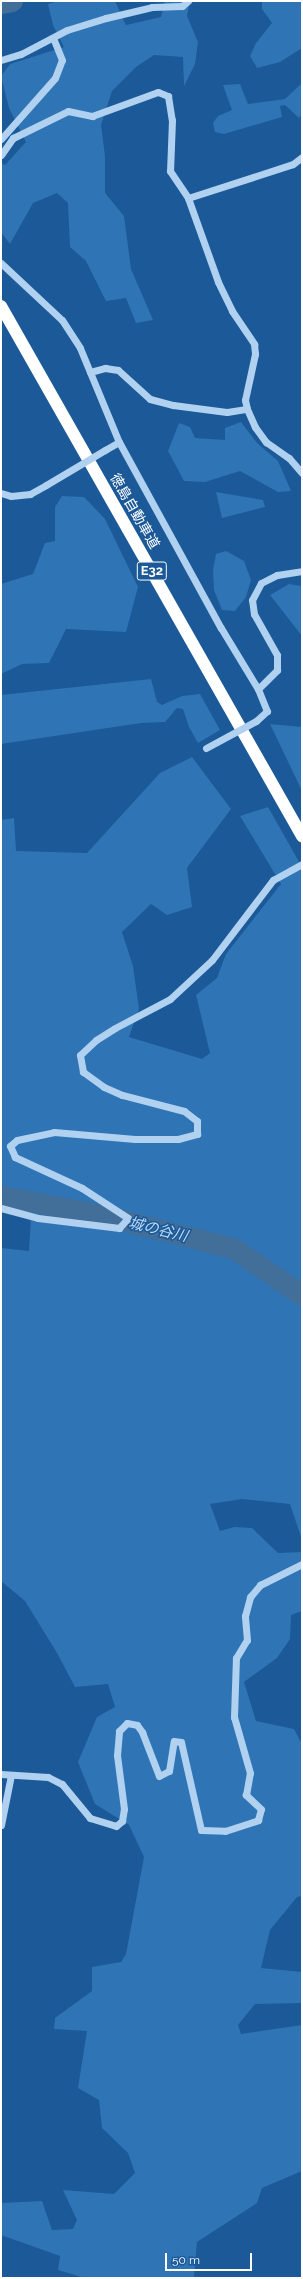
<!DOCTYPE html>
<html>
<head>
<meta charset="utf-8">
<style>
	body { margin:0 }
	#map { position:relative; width:303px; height:2279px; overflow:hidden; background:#1b5998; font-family:Raleway,"Noto Sans JP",sans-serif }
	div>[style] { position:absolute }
	.green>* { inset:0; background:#2f74b5 }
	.river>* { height:21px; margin:-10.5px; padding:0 10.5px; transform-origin:10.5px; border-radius:10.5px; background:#426e9a }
	.minor>* { height:7px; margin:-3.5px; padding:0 3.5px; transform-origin:3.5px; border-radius:3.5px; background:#b0d1f0 }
	.highway>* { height:12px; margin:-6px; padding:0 6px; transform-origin:6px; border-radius:6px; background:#fff }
	.minor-bridge>* { height:7px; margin:-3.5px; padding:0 3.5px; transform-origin:3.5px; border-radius:3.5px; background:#b0d1f0 }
	span { translate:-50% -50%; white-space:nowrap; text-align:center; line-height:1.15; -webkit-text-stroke:3px #1b5998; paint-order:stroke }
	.shield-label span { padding:1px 3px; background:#1b5998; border:1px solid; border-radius:3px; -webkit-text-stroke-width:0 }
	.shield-label { font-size:13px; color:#fff; font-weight:700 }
	.street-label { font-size:14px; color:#fff }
	.water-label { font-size:15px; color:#bddbf7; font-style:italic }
	.frame { position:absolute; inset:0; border:2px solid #fff; pointer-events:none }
	.scale { position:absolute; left:165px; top:2253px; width:87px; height:18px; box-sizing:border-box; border:2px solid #fff; border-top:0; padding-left:5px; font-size:12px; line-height:14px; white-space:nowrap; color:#fff; -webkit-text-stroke:3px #1b5998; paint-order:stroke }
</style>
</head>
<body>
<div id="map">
	<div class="green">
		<i style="clip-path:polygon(59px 1px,115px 1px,126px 25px,161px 17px,165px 1px,190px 1px,187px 16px,198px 42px,195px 64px,184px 86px,183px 57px,154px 55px,136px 67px,112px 91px,101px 125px,105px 156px,105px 193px,124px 216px,131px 269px,153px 320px,136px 323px,126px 298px,106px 301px,86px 261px,70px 247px,68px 203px,57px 193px,33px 203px,10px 244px,1px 232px,1px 163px,5px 165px,26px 142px,9px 108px,1px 76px,10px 64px,64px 47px,53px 25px,48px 4px)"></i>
		<i style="clip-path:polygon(262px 1px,302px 1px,302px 48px,280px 62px,257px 68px,250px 56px,256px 43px,272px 23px,262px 9px)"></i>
		<i style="clip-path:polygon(302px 83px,302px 114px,299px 118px,285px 105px,280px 106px,282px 117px,224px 134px,215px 132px,213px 123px,218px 116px,232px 110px,223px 85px,240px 84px,248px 104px,285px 99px)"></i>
		<i style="clip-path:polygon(241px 422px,257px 443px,278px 461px,291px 491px,278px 492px,240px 471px,205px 482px,184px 481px,168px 451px,179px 423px,190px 427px,195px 438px,225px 440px,225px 428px)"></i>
		<i style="clip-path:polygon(216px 492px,263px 500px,265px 507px,222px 518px)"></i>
		<i style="clip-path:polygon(62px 496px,84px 497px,105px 519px,138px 587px,126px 632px,66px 629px,49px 663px,22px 664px,1px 674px,1px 584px,33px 574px,45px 543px,55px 541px,55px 507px)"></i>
		<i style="clip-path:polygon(226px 551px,244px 561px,251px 580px,246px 597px,235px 611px,222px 610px,214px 590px,213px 570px,216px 554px)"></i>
		<i style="clip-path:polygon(289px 584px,302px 586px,302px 636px,270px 595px)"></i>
		<i style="clip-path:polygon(151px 679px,157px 702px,162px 705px,182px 696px,200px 694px,220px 730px,198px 743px,189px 727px,183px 709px,177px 708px,165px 722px,141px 723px,1px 744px,1px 695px)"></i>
		<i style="clip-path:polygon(270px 724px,302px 727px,302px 791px)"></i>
		<i style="clip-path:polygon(192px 757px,231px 809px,187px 868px,192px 907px,167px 915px,151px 904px,122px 932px,133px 966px,139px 1009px,129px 1037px,202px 1059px,210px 1053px,196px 995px,217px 978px,226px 954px,281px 884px,240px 816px,268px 807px,302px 867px,302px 1540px,290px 1504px,242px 1499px,210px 1504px,220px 1531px,234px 1527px,252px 1528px,278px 1553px,302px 1552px,302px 1611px,291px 1615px,290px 1639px,277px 1658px,244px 1682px,256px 1721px,294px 1729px,302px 1744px,302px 1896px,297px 1897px,270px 1930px,261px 1968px,302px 1972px,302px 2003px,255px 2004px,238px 2025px,241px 2034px,302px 2025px,302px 2171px,262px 2188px,257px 2203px,197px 2242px,194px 2278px,85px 2278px,58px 2270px,60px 2256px,1px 2235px,1px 2203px,42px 2201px,52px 2230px,73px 2229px,77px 2220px,63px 2190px,114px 2194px,135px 2173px,128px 2153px,102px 2128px,99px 2100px,78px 2088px,87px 2031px,54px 2029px,55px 2018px,92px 1991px,92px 1967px,121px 1962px,126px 1954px,144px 1857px,129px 1825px,95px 1804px,78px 1762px,97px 1717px,115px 1707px,108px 1684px,75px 1687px,57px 1653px,25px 1601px,1px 1581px,1px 1248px,29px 1251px,32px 1198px,1px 1190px,1px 820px,14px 818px,16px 851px,87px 853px,160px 773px)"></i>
	</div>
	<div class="river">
		<i style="left:1px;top:3px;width:11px;rotate:-10deg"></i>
		<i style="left:1px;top:1196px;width:98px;rotate:10.6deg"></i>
		<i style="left:97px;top:1214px;width:140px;rotate:14deg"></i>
		<i style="left:233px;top:1248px;width:83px;rotate:34.3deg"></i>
	</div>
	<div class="minor">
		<i style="left:1px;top:60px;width:21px;rotate:-17deg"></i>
		<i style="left:21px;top:54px;width:52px;rotate:-27.6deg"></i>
		<i style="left:67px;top:30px;width:41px;rotate:-17.1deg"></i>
		<i style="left:106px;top:18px;width:47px;rotate:-13.4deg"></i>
		<i style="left:152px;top:7px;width:30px;rotate:-2deg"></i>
		<i style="left:182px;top:6px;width:8px;rotate:-40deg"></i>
		<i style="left:1px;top:139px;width:81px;rotate:-48.5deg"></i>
		<i style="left:55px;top:78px;width:19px;rotate:-69deg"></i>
		<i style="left:62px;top:60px;width:24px;rotate:-112deg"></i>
		<i style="left:1px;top:155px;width:21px;rotate:-55deg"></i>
		<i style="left:13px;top:138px;width:61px;rotate:-26.1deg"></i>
		<i style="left:68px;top:111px;width:25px;rotate:12deg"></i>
		<i style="left:92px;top:116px;width:70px;rotate:-20deg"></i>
		<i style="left:158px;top:92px;width:11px;rotate:22deg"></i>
		<i style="left:168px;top:96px;width:24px;rotate:81deg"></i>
		<i style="left:172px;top:120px;width:51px;rotate:92.2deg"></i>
		<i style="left:170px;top:171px;width:32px;rotate:56deg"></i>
		<i style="left:188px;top:198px;width:89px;rotate:70.3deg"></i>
		<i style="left:218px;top:282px;width:32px;rotate:64deg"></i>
		<i style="left:232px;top:311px;width:40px;rotate:56deg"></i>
		<i style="left:254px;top:344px;width:10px;rotate:84deg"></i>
		<i style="left:255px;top:354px;width:47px;rotate:102.3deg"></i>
		<i style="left:245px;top:400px;width:9px;rotate:77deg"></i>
		<i style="left:247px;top:409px;width:20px;rotate:66deg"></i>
		<i style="left:255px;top:427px;width:19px;rotate:54deg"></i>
		<i style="left:266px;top:442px;width:28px;rotate:35deg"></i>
		<i style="left:289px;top:458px;width:20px;rotate:49deg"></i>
		<i style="left:188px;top:198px;width:110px;rotate:-17.9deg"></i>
		<i style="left:293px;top:164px;width:11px;rotate:-38deg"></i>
		<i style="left:1px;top:263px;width:83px;rotate:43.1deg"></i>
		<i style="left:62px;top:320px;width:33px;rotate:57deg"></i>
		<i style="left:80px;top:348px;width:102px;rotate:67.5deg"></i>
		<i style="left:119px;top:442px;width:212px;rotate:61.3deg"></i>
		<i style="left:221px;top:628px;width:71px;rotate:58.8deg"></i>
		<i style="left:258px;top:689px;width:24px;rotate:68deg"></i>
		<i style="left:267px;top:711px;width:15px;rotate:138deg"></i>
		<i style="left:90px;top:372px;width:16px;rotate:-15deg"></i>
		<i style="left:105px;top:368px;width:13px;rotate:9deg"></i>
		<i style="left:118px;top:370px;width:43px;rotate:42.2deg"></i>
		<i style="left:150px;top:399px;width:24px;rotate:15deg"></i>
		<i style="left:173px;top:405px;width:54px;rotate:7.4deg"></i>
		<i style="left:227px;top:412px;width:20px;rotate:-9deg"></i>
		<i style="left:105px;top:450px;width:16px;rotate:-30deg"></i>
		<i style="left:1px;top:493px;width:10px;rotate:17deg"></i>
		<i style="left:11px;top:496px;width:19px;rotate:-6deg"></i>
		<i style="left:30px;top:494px;width:18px;rotate:-29deg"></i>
		<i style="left:258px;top:689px;width:27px;rotate:-45deg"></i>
		<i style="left:277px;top:670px;width:15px;rotate:-90deg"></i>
		<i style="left:277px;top:655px;width:47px;rotate:-119.3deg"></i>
		<i style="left:254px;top:614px;width:14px;rotate:-98deg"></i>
		<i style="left:252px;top:600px;width:19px;rotate:-62deg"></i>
		<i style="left:261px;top:583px;width:18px;rotate:-27deg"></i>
		<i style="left:277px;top:575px;width:25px;rotate:-9deg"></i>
		<i style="left:1px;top:1208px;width:38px;rotate:15deg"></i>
		<i style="left:38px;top:1218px;width:82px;rotate:7deg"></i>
		<i style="left:119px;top:1228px;width:13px;rotate:-48deg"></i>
		<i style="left:128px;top:1218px;width:55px;rotate:-146.9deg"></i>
		<i style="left:82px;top:1188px;width:74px;rotate:-155.2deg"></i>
		<i style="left:15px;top:1157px;width:12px;rotate:-114deg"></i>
		<i style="left:10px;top:1146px;width:9px;rotate:-41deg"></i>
		<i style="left:17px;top:1140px;width:38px;rotate:-12deg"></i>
		<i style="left:54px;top:1132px;width:81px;rotate:4.9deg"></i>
		<i style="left:135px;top:1139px;width:43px"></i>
		<i style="left:178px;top:1139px;width:20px;rotate:-15deg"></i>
		<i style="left:197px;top:1134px;width:13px;rotate:-90deg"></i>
		<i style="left:197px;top:1121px;width:16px;rotate:-142deg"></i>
		<i style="left:184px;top:1111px;width:64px;rotate:-165.5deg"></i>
		<i style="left:122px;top:1095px;width:20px;rotate:-156deg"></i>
		<i style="left:104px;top:1087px;width:26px;rotate:-144deg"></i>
		<i style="left:83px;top:1072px;width:17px;rotate:-100deg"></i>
		<i style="left:80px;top:1055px;width:22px;rotate:-43deg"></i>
		<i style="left:96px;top:1040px;width:22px;rotate:-32deg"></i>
		<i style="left:115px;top:1028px;width:62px;rotate:-27.8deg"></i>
		<i style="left:170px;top:999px;width:57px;rotate:-42.9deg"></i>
		<i style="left:212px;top:960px;width:101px;rotate:-52.7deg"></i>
		<i style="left:273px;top:880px;width:33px;rotate:-29deg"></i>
		<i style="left:1px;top:1774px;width:47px;rotate:3.7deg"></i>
		<i style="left:48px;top:1777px;width:16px;rotate:27deg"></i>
		<i style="left:62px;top:1784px;width:44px;rotate:50.5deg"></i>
		<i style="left:90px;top:1818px;width:27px;rotate:17deg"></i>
		<i style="left:116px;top:1826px;width:8px;rotate:-40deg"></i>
		<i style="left:122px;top:1821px;width:12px;rotate:-81deg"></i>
		<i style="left:124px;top:1809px;width:54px;rotate:-97.4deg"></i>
		<i style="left:117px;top:1755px;width:24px;rotate:-85deg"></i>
		<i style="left:119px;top:1731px;width:11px;rotate:-45deg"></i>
		<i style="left:127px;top:1723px;width:10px;rotate:11deg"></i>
		<i style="left:137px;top:1725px;width:9px;rotate:54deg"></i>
		<i style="left:142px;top:1732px;width:47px;rotate:68.9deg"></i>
		<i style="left:159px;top:1776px;width:11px;rotate:-27deg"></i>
		<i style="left:169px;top:1771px;width:30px;rotate:-81deg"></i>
		<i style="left:174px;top:1741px;width:7px;rotate:8deg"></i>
		<i style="left:181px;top:1742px;width:90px;rotate:77.2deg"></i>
		<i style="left:201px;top:1830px;width:24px;rotate:2deg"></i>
		<i style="left:225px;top:1831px;width:35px;rotate:-18deg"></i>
		<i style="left:258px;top:1820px;width:11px;rotate:-75deg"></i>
		<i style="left:261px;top:1809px;width:21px;rotate:-137deg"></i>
		<i style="left:246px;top:1795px;width:22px;rotate:-80deg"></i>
		<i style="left:250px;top:1773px;width:58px;rotate:-105.9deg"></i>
		<i style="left:234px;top:1717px;width:59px;rotate:-88.1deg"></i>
		<i style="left:236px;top:1658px;width:21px;rotate:-59deg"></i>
		<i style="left:247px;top:1640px;width:24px;rotate:-95deg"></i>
		<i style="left:245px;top:1616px;width:20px;rotate:-75deg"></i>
		<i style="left:250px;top:1597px;width:16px;rotate:-50deg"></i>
		<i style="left:260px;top:1585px;width:47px;rotate:-26.6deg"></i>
		<i style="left:1px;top:1825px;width:51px;rotate:-78.7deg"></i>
	</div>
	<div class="highway">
		<i style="left:1px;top:306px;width:610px;rotate:60.41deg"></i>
	</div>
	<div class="minor-bridge">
		<i style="left:46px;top:485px;width:69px;rotate:-30.7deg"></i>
		<i style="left:206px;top:748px;width:57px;rotate:-28.4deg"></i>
	</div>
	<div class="shield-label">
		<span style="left:152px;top:571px">E32</span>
	</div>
	<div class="street-label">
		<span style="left:135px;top:511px;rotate:60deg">徳島自動車道</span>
	</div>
	<div class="water-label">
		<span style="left:158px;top:1230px;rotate:14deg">城の谷川</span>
	</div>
	<div class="frame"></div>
	<div class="scale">50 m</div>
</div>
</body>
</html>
